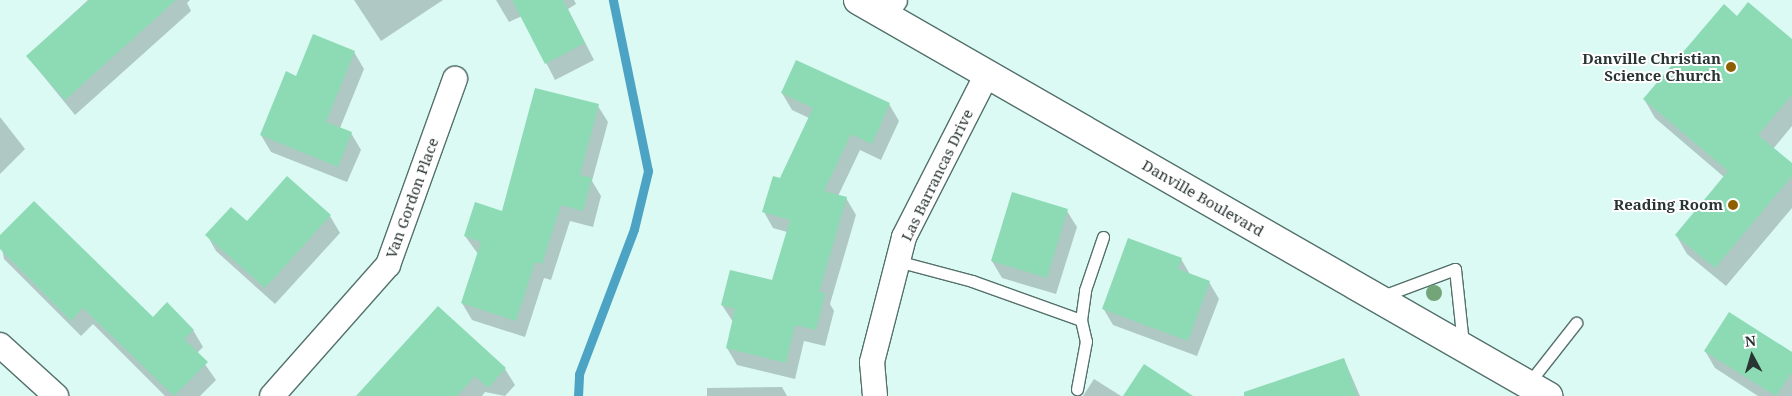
<!DOCTYPE html>
<html>
<head>
<meta charset="utf-8">
<style>
	body { margin:0 }
	#map { position:relative; width:1792px; height:396px; overflow:hidden; background:#dbfaf4; font-family:"Noto Serif",serif }
	div>[style] { position:absolute }
	.shadow>* { inset:0; background:#0003 }
	.stream>* { height:9px; margin:-4.5px; padding:0 4.5px; transform-origin:4.5px; border-radius:4.5px; background:#4da3c4 }
	.building>* { inset:0; background:#8cdbb4 }
	.roads { filter:drop-shadow(1px 0 #54706b) drop-shadow(-1px 0 #54706b) drop-shadow(0 1px #54706b) drop-shadow(0 -1px #54706b) }
	.service>* { height:11px; margin:-5.5px; padding:0 5.5px; transform-origin:5.5px; border-radius:5.5px; background:#fff }
	.minor>* { height:24px; margin:-12px; padding:0 12px; transform-origin:12px; border-radius:12px; background:#fff }
	.secondary>* { height:28px; margin:-14px; padding:0 14px; transform-origin:14px; border-radius:14px; background:#fff }
	.trees>* { width:16px; height:16px; margin:-8px; border-radius:50%; background:#74a578 }
	.dots>* { width:14px; height:14px; translate:-50% -50%; box-sizing:border-box; border:2px solid #fff; border-radius:50% }
	span { translate:-50% -50%; white-space:nowrap; text-align:center; line-height:1.15; -webkit-text-stroke:4px #fff; paint-order:stroke }
	.poi-label { font-size:15px; color:#293533; font-weight:700 }
	.right { translate:-100% -50%; text-align:right }
	.street-label { font-size:15px; color:#293533 }
	.north { position:absolute; left:1727px; top:331px; width:50px; height:50px; -webkit-text-stroke:4px #fff; paint-order:stroke; rotate:354deg; font-size:14px; font-weight:700; line-height:20px; text-align:center; color:#293533 }
	.north::after { content:''; display:block; margin:auto; width:18px; height:22px; background:#293533; clip-path:polygon(50% 0,100% 100%,50% 72%,0 100%) }
</style>
</head>
<body>
<div id="map">
	<div class="shadow">
		<i style="clip-path:polygon(88px 0,190px 0,187px 3px,191px 11px,75px 115px,27px 56px)"></i>
		<i style="clip-path:polygon(354px 0,443px 0,381px 41px)"></i>
		<i style="clip-path:polygon(496px 0,574px 0,576px 4px,568px 9px,594px 60px,555px 80px,522px 16px,509px 22px)"></i>
		<i style="clip-path:polygon(1737px 17px,1792px 41px,1792px 126px,1773px 149px,1792px 165px,1792px 208px,1726px 286px,1687px 254px,1676px 235px,1724px 177px,1655px 118px,1644px 99px)"></i>
		<i style="clip-path:polygon(354px 52px,364px 69px,340px 128px,351px 133px,361px 150px,347px 182px,271px 152px,261px 135px,297px 77px)"></i>
		<i style="clip-path:polygon(782px 93px,889px 104px,899px 121px,881px 160px,860px 150px,838px 196px,846px 198px,856px 215px,830px 304px,834px 311px,825px 346px,804px 341px,795px 379px,737px 365px,727px 348px,733px 322px,722px 305px,773px 282px,787px 232px,773px 228px,764px 212px,809px 118px,792px 110px)"></i>
		<i style="clip-path:polygon(598px 106px,608px 122px,592px 181px,601px 196px,593px 227px,570px 221px,551px 280px,544px 278px,525px 337px,472px 320px,462px 303px,478px 254px,465px 236px,503px 213px)"></i>
		<i style="clip-path:polygon(0 117px,25px 149px,0 174px)"></i>
		<i style="clip-path:polygon(1067px 211px,1077px 227px,1056px 294px,1002px 278px,992px 261px)"></i>
		<i style="clip-path:polygon(330px 216px,340px 233px,275px 304px,216px 251px,207px 235px,247px 222px)"></i>
		<i style="clip-path:polygon(0 236px,153px 319px,193px 330px,203px 347px,197px 353px,216px 380px,200px 396px,165px 396px,93px 324px,81px 336px,4px 259px)"></i>
		<i style="clip-path:polygon(1181px 259px,1191px 276px,1209px 282px,1219px 299px,1197px 356px,1113px 325px,1103px 308px)"></i>
		<i style="clip-path:polygon(1705px 351px,1792px 354px,1792px 396px,1758px 396px,1715px 368px)"></i>
		<i style="clip-path:polygon(1344px 359px,1360px 396px,1284px 396px)"></i>
		<i style="clip-path:polygon(505px 369px,515px 385px,505px 396px,485px 392px,482px 396px,372px 396px)"></i>
		<i style="clip-path:polygon(1094px 379px,1121px 396px,1083px 396px)"></i>
		<i style="clip-path:polygon(782px 387px,787px 396px,707px 396px,707px 388px)"></i>
	</div>
	<div class="stream">
		<i style="left:578px;top:396px;width:22px;rotate:-87deg"></i>
		<i style="left:579px;top:374px;width:155px;rotate:-69.2deg"></i>
		<i style="left:634px;top:229px;width:60px;rotate:-76.4deg"></i>
		<i style="left:648px;top:171px;width:175px;rotate:-101.6deg"></i>
	</div>
	<div class="building">
		<i style="clip-path:polygon(89px 0,176px 0,65px 100px,26px 56px)"></i>
		<i style="clip-path:polygon(512px 0,563px 0,585px 43px,545px 64px)"></i>
		<i style="clip-path:polygon(1748px 2px,1792px 39px,1792px 95px,1758px 135px,1792px 163px,1792px 176px,1715px 268px,1675px 235px,1728px 171px,1643px 99px,1724px 4px,1737px 16px)"></i>
		<i style="clip-path:polygon(313px 34px,355px 51px,326px 122px,352px 132px,338px 167px,260px 135px,286px 71px,296px 76px)"></i>
		<i style="clip-path:polygon(796px 60px,890px 103px,872px 144px,851px 134px,824px 191px,847px 197px,819px 292px,825px 293px,816px 330px,795px 325px,786px 363px,726px 348px,735px 309px,721px 305px,730px 270px,772px 280px,790px 220px,762px 212px,773px 176px,780px 178px,813px 108px,781px 93px)"></i>
		<i style="clip-path:polygon(535px 88px,599px 104px,580px 175px,592px 178px,583px 211px,561px 205px,542px 264px,535px 262px,516px 321px,461px 303px,481px 242px,464px 236px,475px 202px,502px 211px)"></i>
		<i style="clip-path:polygon(287px 176px,331px 215px,265px 288px,205px 235px,231px 207px,247px 221px)"></i>
		<i style="clip-path:polygon(1012px 192px,1068px 209px,1047px 278px,991px 261px)"></i>
		<i style="clip-path:polygon(34px 201px,153px 317px,167px 302px,194px 330px,184px 339px,208px 362px,174px 396px,83px 308px,71px 321px,0 249px,0 235px)"></i>
		<i style="clip-path:polygon(1128px 238px,1182px 258px,1178px 269px,1210px 281px,1188px 341px,1102px 309px)"></i>
		<i style="clip-path:polygon(438px 306px,506px 368px,488px 388px,475px 376px,457px 396px,356px 396px)"></i>
		<i style="clip-path:polygon(1729px 312px,1792px 352px,1792px 372px,1776px 396px,1704px 351px)"></i>
		<i style="clip-path:polygon(1344px 358px,1357px 396px,1244px 396px,1244px 392px)"></i>
		<i style="clip-path:polygon(1144px 364px,1193px 396px,1123px 396px)"></i>
	</div>
	<div class="roads">
		<div class="service">
			<i style="left:897px;top:261px;width:78px;rotate:14.9deg"></i>
			<i style="left:972px;top:281px;width:116px;rotate:19.7deg"></i>
			<i style="left:1081px;top:320px;width:22px;rotate:77deg"></i>
			<i style="left:1086px;top:341px;width:49px;rotate:100.6deg"></i>
			<i style="left:1380px;top:297px;width:80px;rotate:-20.5deg"></i>
			<i style="left:1455px;top:269px;width:75px;rotate:83.9deg"></i>
			<i style="left:1081px;top:320px;width:30px;rotate:-82deg"></i>
			<i style="left:1085px;top:290px;width:56px;rotate:-71.2deg"></i>
			<i style="left:1528px;top:384px;width:78px;rotate:-51.8deg"></i>
		</div>
		<div class="minor">
			<i style="left:885px;top:13px;width:16px;rotate:-52deg"></i>
			<i style="left:0;top:345px;width:76px;rotate:42.3deg"></i>
			<i style="left:272px;top:396px;width:175px;rotate:-48.5deg"></i>
			<i style="left:388px;top:265px;width:198px;rotate:-70.2deg"></i>
			<i style="left:875px;top:396px;width:34px;rotate:-95deg"></i>
			<i style="left:872px;top:362px;width:129px;rotate:-75.6deg"></i>
			<i style="left:904px;top:237px;width:183px;rotate:-63deg"></i>
		</div>
		<div class="secondary">
			<i style="left:858px;top:0;width:796px;rotate:29.85deg"></i>
		</div>
	</div>
	<div class="trees">
		<i style="left:1434px;top:293px"></i>
	</div>
	<div class="dots">
		<i style="left:1731px;top:67px;background:#8c5f03"></i>
		<i style="left:1733px;top:205px;background:#8c5f03"></i>
	</div>
	<div class="poi-label">
		<span class="right" style="left:1721px;top:67px">Danville Christian<br>Science Church</span>
		<span class="right" style="left:1723px;top:205px">Reading Room</span>
	</div>
	<div class="street-label">
		<span style="left:937px;top:175px;rotate:-64deg">Las Barrancas Drive</span>
		<span style="left:412px;top:198px;rotate:-70deg">Van Gordon Place</span>
		<span style="left:1203px;top:198px;rotate:30deg">Danville Boulevard</span>
	</div>
	<div class="north">N</div>
</div>
</body>
</html>
